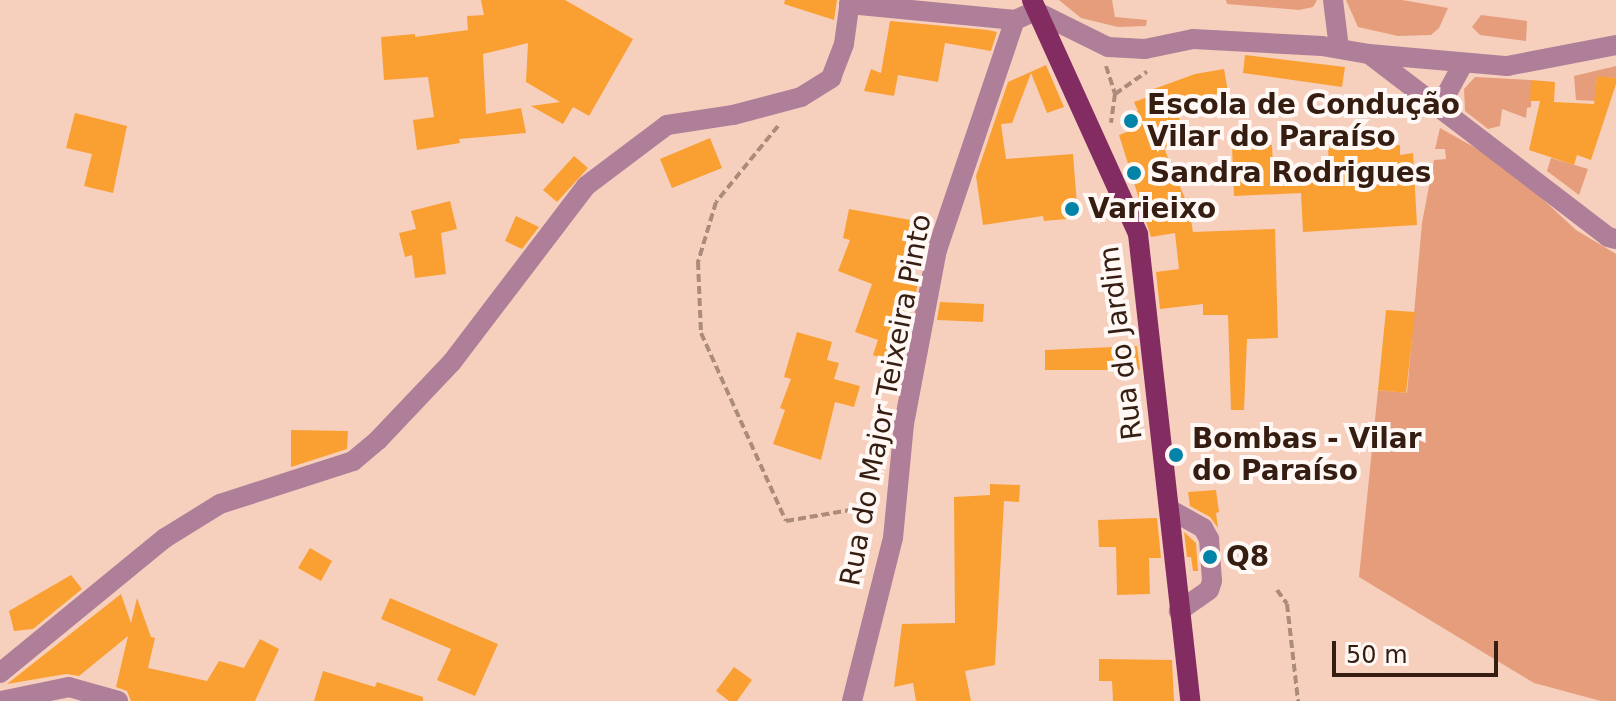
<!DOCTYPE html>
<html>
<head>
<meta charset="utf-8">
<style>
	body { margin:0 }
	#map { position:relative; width:1616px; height:701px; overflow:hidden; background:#f7cfbd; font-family:"DejaVu Sans",sans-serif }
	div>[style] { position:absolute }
	.green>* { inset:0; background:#e59d7b }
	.building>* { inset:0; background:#faa033 }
	.path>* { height:4px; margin-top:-2px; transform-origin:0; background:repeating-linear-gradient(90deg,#ad8b7b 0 8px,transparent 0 12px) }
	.minor>* { height:20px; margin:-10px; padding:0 10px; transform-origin:10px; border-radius:10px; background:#af7e98 }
	.major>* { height:20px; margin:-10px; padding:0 10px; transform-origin:10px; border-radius:10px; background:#832c62 }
	.dots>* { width:22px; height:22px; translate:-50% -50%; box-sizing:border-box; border:4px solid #fff8f5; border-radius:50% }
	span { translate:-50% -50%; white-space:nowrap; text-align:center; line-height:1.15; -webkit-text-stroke:8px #fff8f5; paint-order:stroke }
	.poi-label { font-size:28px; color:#351d11; font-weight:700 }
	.left { translate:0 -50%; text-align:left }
	.street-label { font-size:28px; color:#351d11 }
	.scale { position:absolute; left:1332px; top:641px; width:166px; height:36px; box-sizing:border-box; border:4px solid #351d11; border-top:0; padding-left:10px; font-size:24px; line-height:28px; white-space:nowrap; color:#351d11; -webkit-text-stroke:6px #fff8f5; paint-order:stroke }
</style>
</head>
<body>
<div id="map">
	<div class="green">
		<i style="clip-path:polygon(1059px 0,1112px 0,1115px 17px,1147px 20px,1146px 26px,1118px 27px,1081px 18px)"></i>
		<i style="clip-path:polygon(1226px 0,1317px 0,1313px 7px,1299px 10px,1227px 4px)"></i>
		<i style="clip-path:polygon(1346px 0,1402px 0,1448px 8px,1439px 28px,1431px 35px,1398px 36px,1358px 27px)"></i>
		<i style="clip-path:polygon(1481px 15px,1527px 21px,1526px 41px,1480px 35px,1472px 27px)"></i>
		<i style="clip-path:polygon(1616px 66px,1616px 78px,1597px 77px,1595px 101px,1576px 100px,1574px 76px)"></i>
		<i style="clip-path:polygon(1475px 77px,1531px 80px,1531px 107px,1527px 108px,1526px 118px,1502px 109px,1500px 126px,1488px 129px,1465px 111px,1464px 89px)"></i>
		<i style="clip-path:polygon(1440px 128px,1506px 165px,1576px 230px,1616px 254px,1616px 701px,1601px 701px,1534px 683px,1359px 577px,1378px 390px,1407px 393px,1422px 223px,1434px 160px,1446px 159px,1445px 149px,1435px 149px)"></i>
		<i style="clip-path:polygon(1551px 158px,1588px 169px,1579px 195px,1547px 171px)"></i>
	</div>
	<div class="building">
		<i style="clip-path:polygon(481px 0,565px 0,633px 39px,589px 116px,573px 107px,563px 124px,531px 106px,560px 102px,526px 82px,528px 43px,483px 54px,486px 114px,521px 108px,526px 133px,459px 139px,460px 143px,417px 150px,413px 120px,434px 117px,428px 77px,384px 80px,381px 37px,415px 34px,415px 37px,468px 30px,467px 16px,484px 15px)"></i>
		<i style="clip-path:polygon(785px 0,837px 0,834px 20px,784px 4px)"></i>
		<i style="clip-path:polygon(890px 21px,988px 30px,997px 32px,991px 51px,945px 43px,938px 82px,898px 75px,894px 96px,864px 91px,871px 69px,881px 73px)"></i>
		<i style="clip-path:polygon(1245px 55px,1345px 67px,1342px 87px,1243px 73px)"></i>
		<i style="clip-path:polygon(1046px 65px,1064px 107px,1047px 113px,1031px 73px,1012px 123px,1001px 124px,1006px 159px,1073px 154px,1078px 218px,1044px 221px,1043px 216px,983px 225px,976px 176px,1008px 82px)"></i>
		<i style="clip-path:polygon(1224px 69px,1228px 92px,1173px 102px,1187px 140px,1164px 148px,1189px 208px,1193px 232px,1275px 229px,1278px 338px,1247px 339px,1244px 410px,1231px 410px,1228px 315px,1203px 315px,1203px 304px,1160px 309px,1156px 272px,1179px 269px,1175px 233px,1151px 237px,1119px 135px,1132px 130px,1126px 115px,1138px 111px,1134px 102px,1153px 95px,1151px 90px,1195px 74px)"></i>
		<i style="clip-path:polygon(1597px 76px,1616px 78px,1616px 84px,1591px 160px,1577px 155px,1574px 165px,1529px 150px,1540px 101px,1530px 101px,1531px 80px,1555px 82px,1554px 102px,1594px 104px)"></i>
		<i style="clip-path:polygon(75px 113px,127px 126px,113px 193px,84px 186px,92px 154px,66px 148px)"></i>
		<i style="clip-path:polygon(710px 138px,722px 168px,672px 188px,660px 159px)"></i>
		<i style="clip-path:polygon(1272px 145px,1273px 167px,1329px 165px,1328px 148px,1400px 145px,1400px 155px,1413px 153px,1417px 225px,1303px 232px,1301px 193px,1234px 196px,1232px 146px)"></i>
		<i style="clip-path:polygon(574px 156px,588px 168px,557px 202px,543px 190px)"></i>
		<i style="clip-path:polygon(450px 201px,457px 229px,441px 233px,446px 274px,415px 278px,412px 255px,405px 257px,399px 233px,416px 229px,411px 211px)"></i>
		<i style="clip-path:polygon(849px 209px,916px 221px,905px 277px,918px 282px,902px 366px,873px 355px,878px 340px,855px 332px,872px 284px,838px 271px,850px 240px,843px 238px)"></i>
		<i style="clip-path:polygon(516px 216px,539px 227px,522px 249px,505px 241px)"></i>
		<i style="clip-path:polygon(940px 302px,984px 304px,983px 322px,937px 320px)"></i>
		<i style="clip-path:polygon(1386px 310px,1415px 312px,1406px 393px,1378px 390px)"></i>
		<i style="clip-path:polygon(797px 332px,832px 342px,827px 360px,839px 363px,834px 379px,860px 386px,854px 407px,835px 402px,821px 460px,773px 444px,785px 410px,780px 408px,791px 379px,784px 377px)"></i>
		<i style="clip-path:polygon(1137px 346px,1140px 370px,1045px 370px,1045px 350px)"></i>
		<i style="clip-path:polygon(874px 429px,890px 433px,888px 457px,869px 453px)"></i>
		<i style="clip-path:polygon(291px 430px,348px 431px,347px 449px,291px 467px)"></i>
		<i style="clip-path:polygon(990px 484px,1020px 485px,1019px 502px,1004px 501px,995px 665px,965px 671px,971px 701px,916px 701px,913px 683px,894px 687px,902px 624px,955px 623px,954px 497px,990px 495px)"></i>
		<i style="clip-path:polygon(1216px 490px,1219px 512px,1216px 513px,1218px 528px,1210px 517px,1190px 506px,1188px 492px)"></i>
		<i style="clip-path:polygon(1157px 518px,1161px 558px,1149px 558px,1150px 594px,1117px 595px,1116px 547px,1099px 547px,1098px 520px)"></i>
		<i style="clip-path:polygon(1184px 532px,1196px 543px,1198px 571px,1193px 571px,1191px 557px,1187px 557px)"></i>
		<i style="clip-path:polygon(310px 548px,332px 561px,321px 581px,298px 568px)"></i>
		<i style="clip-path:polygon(71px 575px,82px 589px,33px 629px,14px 631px,9px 611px)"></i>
		<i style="clip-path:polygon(121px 594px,131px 623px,137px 598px,151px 637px,155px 638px,148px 668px,207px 681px,219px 661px,244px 668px,260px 639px,279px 649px,255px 701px,131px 701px,127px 691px,116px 687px,128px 636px,79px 676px,66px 674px,7px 684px)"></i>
		<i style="clip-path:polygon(390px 598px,498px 644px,475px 696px,437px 680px,451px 649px,381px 619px)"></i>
		<i style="clip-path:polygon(1099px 659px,1172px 660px,1174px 701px,1113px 701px,1112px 681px,1099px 681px)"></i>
		<i style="clip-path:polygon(734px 667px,752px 680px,737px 701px,729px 701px,716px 691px)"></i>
		<i style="clip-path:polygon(323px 671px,375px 687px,377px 682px,423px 697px,423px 701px,314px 701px)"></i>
	</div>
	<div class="path">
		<i style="left:1106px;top:66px;width:29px;rotate:72deg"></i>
		<i style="left:1115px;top:94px;width:29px;rotate:98deg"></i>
		<i style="left:1115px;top:94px;width:39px;rotate:-35deg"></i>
		<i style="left:778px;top:126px;width:98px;rotate:129.2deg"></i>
		<i style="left:716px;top:202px;width:63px;rotate:106.7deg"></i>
		<i style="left:698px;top:262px;width:71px;rotate:87.6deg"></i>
		<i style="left:701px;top:333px;width:206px;rotate:65.7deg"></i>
		<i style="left:786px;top:521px;width:89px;rotate:-9.7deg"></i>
		<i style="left:1277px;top:590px;width:17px;rotate:54deg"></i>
		<i style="left:1287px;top:604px;width:98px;rotate:83.5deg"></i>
	</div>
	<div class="minor">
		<i style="left:1333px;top:0;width:48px;rotate:82.9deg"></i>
		<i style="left:849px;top:4px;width:167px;rotate:5.5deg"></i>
		<i style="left:1015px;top:20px;width:22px;rotate:-24deg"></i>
		<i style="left:1035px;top:11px;width:81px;rotate:26.3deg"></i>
		<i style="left:1108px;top:47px;width:37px;rotate:3deg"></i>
		<i style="left:1145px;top:49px;width:49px;rotate:-11.8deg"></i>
		<i style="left:1193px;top:39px;width:129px;rotate:3.1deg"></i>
		<i style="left:1322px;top:46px;width:48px;rotate:9.7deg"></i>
		<i style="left:1369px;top:54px;width:139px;rotate:5deg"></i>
		<i style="left:1507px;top:66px;width:111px;rotate:-10.9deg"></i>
		<i style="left:1369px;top:54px;width:301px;rotate:37.4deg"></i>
		<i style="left:1608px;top:237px;width:8px;rotate:14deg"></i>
		<i style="left:1440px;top:106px;width:48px;rotate:-61.3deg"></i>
		<i style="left:1169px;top:509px;width:39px;rotate:29deg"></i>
		<i style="left:1203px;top:528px;width:13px;rotate:61deg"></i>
		<i style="left:1209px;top:539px;width:42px;rotate:85.9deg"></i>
		<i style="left:1212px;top:581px;width:9px;rotate:108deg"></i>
		<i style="left:1209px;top:590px;width:37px;rotate:145deg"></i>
		<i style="left:0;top:673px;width:213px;rotate:-39.3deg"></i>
		<i style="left:165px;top:538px;width:65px;rotate:-31.7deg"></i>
		<i style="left:220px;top:504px;width:140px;rotate:-17.9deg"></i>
		<i style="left:353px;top:461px;width:33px;rotate:-40deg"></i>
		<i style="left:378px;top:440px;width:108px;rotate:-46.5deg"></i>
		<i style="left:452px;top:362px;width:221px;rotate:-52.7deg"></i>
		<i style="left:586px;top:186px;width:101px;rotate:-37deg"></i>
		<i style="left:667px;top:125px;width:67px;rotate:-8.6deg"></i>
		<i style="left:733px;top:115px;width:70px;rotate:-14.8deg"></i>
		<i style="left:801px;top:97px;width:36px;rotate:-32deg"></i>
		<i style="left:831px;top:78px;width:36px;rotate:-69deg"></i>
		<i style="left:844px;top:44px;width:44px;rotate:-82.2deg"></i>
		<i style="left:1px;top:701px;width:69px;rotate:-11.6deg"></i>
		<i style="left:69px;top:687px;width:51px;rotate:15.9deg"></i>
		<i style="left:852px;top:701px;width:168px;rotate:-75.9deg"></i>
		<i style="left:893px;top:538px;width:115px;rotate:-84.5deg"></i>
		<i style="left:904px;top:424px;width:177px;rotate:-79.3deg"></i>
		<i style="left:937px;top:250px;width:243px;rotate:-71.3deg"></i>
	</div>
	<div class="major">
		<i style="left:1032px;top:0;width:257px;rotate:65.6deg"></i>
		<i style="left:1138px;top:234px;width:470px;rotate:83.6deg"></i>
	</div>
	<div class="dots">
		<i style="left:1131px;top:121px;background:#0283a7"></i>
		<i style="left:1134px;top:173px;background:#0283a7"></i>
		<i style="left:1072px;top:209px;background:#0283a7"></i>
		<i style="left:1176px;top:455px;background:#0283a7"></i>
		<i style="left:1210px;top:557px;background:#0283a7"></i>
	</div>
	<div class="poi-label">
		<span class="left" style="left:1147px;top:121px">Escola de Condução<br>Vilar do Paraíso</span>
		<span class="left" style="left:1150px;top:173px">Sandra Rodrigues</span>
		<span class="left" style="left:1088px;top:209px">Varieixo</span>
		<span class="left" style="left:1192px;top:455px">Bombas - Vilar<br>do Paraíso</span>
		<span class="left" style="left:1226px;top:557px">Q8</span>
	</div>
	<div class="street-label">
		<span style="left:1121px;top:343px;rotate:-97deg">Rua do Jardim</span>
		<span style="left:886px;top:400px;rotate:-79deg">Rua do Major Teixeira Pinto</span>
	</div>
	<div class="scale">50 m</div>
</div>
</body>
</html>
